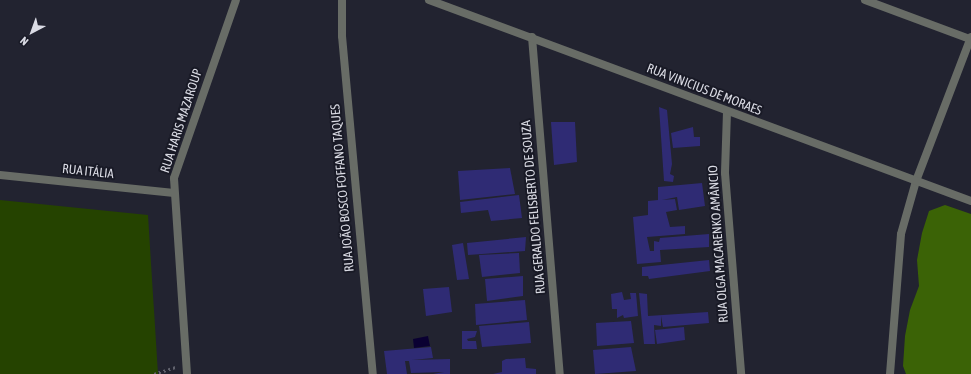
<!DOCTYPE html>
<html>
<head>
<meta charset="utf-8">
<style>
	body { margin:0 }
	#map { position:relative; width:971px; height:374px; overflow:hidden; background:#222330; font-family:"Asap Condensed",sans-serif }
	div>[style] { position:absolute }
	.green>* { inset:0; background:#254300 }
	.forest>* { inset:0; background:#3b6306 }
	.water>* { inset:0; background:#0a0032 }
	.building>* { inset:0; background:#2f2b74 }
	.path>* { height:2.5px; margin-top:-1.25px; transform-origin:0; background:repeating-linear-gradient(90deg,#61626d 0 2px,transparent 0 5px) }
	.minor>* { height:8px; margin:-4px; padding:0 4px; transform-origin:4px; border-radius:4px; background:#686c66 }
	.tertiary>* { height:8px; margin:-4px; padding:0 4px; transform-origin:4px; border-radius:4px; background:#686c66 }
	span { translate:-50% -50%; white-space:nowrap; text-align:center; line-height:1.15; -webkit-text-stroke:4px #191a26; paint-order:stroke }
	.street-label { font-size:13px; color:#dadbe4 }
	.north { position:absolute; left:12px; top:12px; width:40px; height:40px; -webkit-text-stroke:3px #191a26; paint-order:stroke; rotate:221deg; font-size:11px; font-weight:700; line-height:16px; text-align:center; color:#dadbe4 }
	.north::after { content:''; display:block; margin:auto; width:14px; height:18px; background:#dadbe4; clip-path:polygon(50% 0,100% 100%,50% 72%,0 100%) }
</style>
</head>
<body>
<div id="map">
	<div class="green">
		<i style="clip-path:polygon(0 200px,148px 215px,158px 374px,0 374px)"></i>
	</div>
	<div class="forest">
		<i style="clip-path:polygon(945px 205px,971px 214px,971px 374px,906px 374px,903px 366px,905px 336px,910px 310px,919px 286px,917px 260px,922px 233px,929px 211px)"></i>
	</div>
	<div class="water">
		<i style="clip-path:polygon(428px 336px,430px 346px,414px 348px,413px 339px)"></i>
	</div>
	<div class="building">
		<i style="clip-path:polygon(659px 107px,667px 110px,672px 164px,670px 174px,674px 176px,673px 182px,664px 181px)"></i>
		<i style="clip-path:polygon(551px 122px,575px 122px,577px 162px,554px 165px)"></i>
		<i style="clip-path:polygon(693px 127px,694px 137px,700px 137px,700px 146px,673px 148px,671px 133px)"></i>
		<i style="clip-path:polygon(510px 168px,515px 194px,460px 200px,458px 171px)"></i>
		<i style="clip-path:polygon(702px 183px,705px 206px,679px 210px,677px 197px,662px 200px,675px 199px,677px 210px,666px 212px,670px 227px,685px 226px,685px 234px,647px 237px,650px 251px,654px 251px,654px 241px,659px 242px,660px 238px,709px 234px,709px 247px,660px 250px,661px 262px,637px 264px,633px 217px,648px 215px,648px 201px,658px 200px,658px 187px)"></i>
		<i style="clip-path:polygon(519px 195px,522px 218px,491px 221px,488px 210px,461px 213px,460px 202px)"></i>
		<i style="clip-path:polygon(526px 237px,525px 251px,468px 255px,467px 243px)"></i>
		<i style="clip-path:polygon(463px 243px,469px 279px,457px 280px,452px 245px)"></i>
		<i style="clip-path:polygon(519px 253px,520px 273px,482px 277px,479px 255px)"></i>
		<i style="clip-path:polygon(709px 260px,710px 271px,649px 279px,648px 276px,642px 276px,642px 267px)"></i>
		<i style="clip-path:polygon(523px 276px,523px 296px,487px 301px,485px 279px)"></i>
		<i style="clip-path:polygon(449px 287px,452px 312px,426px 316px,423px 289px)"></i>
		<i style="clip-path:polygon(622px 292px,624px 300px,631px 299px,630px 293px,636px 293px,638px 316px,624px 318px,623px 315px,617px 318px,617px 309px,612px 309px,611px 294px)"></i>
		<i style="clip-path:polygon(639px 293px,647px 294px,648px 316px,708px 312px,709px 323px,663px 327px,661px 316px,661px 326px,654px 325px,655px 344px,644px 344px)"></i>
		<i style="clip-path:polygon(525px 300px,527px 320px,476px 325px,475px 304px)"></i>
		<i style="clip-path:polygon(631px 321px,634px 343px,597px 346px,596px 323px)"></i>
		<i style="clip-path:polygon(529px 322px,531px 343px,482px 347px,479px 326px)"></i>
		<i style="clip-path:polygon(684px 327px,685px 340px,657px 344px,655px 330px)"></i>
		<i style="clip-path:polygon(462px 331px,477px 331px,475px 337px,467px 339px,468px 341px,476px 341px,477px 349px,462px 349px)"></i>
		<i style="clip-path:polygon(431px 347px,433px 358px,412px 360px,450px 359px,450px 374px,433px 374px,444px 372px,411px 373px,409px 361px,405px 361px,407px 374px,387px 374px,384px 351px)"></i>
		<i style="clip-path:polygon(631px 347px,636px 371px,595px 374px,593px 350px)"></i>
		<i style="clip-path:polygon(525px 358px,526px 368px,536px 369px,536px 374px,493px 374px,502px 372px,502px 361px,506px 359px)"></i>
	</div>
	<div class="path">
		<i style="left:154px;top:374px;width:23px;rotate:-18deg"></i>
	</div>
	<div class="minor">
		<i style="left:342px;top:0;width:36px;rotate:90deg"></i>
		<i style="left:342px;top:36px;width:339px;rotate:84.8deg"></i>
		<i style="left:865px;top:0;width:112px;rotate:20.4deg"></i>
		<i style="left:532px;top:37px;width:338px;rotate:85.3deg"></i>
		<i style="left:727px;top:112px;width:61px;rotate:91.9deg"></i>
		<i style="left:725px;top:173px;width:202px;rotate:85.4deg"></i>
		<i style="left:0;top:175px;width:175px;rotate:5.9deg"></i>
		<i style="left:187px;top:374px;width:196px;rotate:-93.8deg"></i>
		<i style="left:174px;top:178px;width:188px;rotate:-70.8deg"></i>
		<i style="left:890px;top:374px;width:140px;rotate:-85.5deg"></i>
		<i style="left:901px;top:234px;width:55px;rotate:-74.2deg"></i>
		<i style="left:916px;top:181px;width:154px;rotate:-69.1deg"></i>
	</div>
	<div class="tertiary">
		<i style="left:429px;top:0;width:578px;rotate:20.35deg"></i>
	</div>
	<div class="street-label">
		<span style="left:704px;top:90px;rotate:21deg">RUA VINICIUS DE MORAES</span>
		<span style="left:182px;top:121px;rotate:-72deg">RUA HARIS MAZAROUP</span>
		<span style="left:88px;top:172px;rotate:6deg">RUA ITÁLIA</span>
		<span style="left:343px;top:188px;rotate:-95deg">RUA JOÃO BOSCO FOFFANO TAQUES</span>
		<span style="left:534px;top:207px;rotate:-95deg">RUA GERALDO FELISBERTO DE SOUZA</span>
		<span style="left:719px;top:244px;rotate:-94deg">RUA OLGA MACARENKO AMÂNCIO</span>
	</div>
	<div class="north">N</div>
</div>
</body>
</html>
